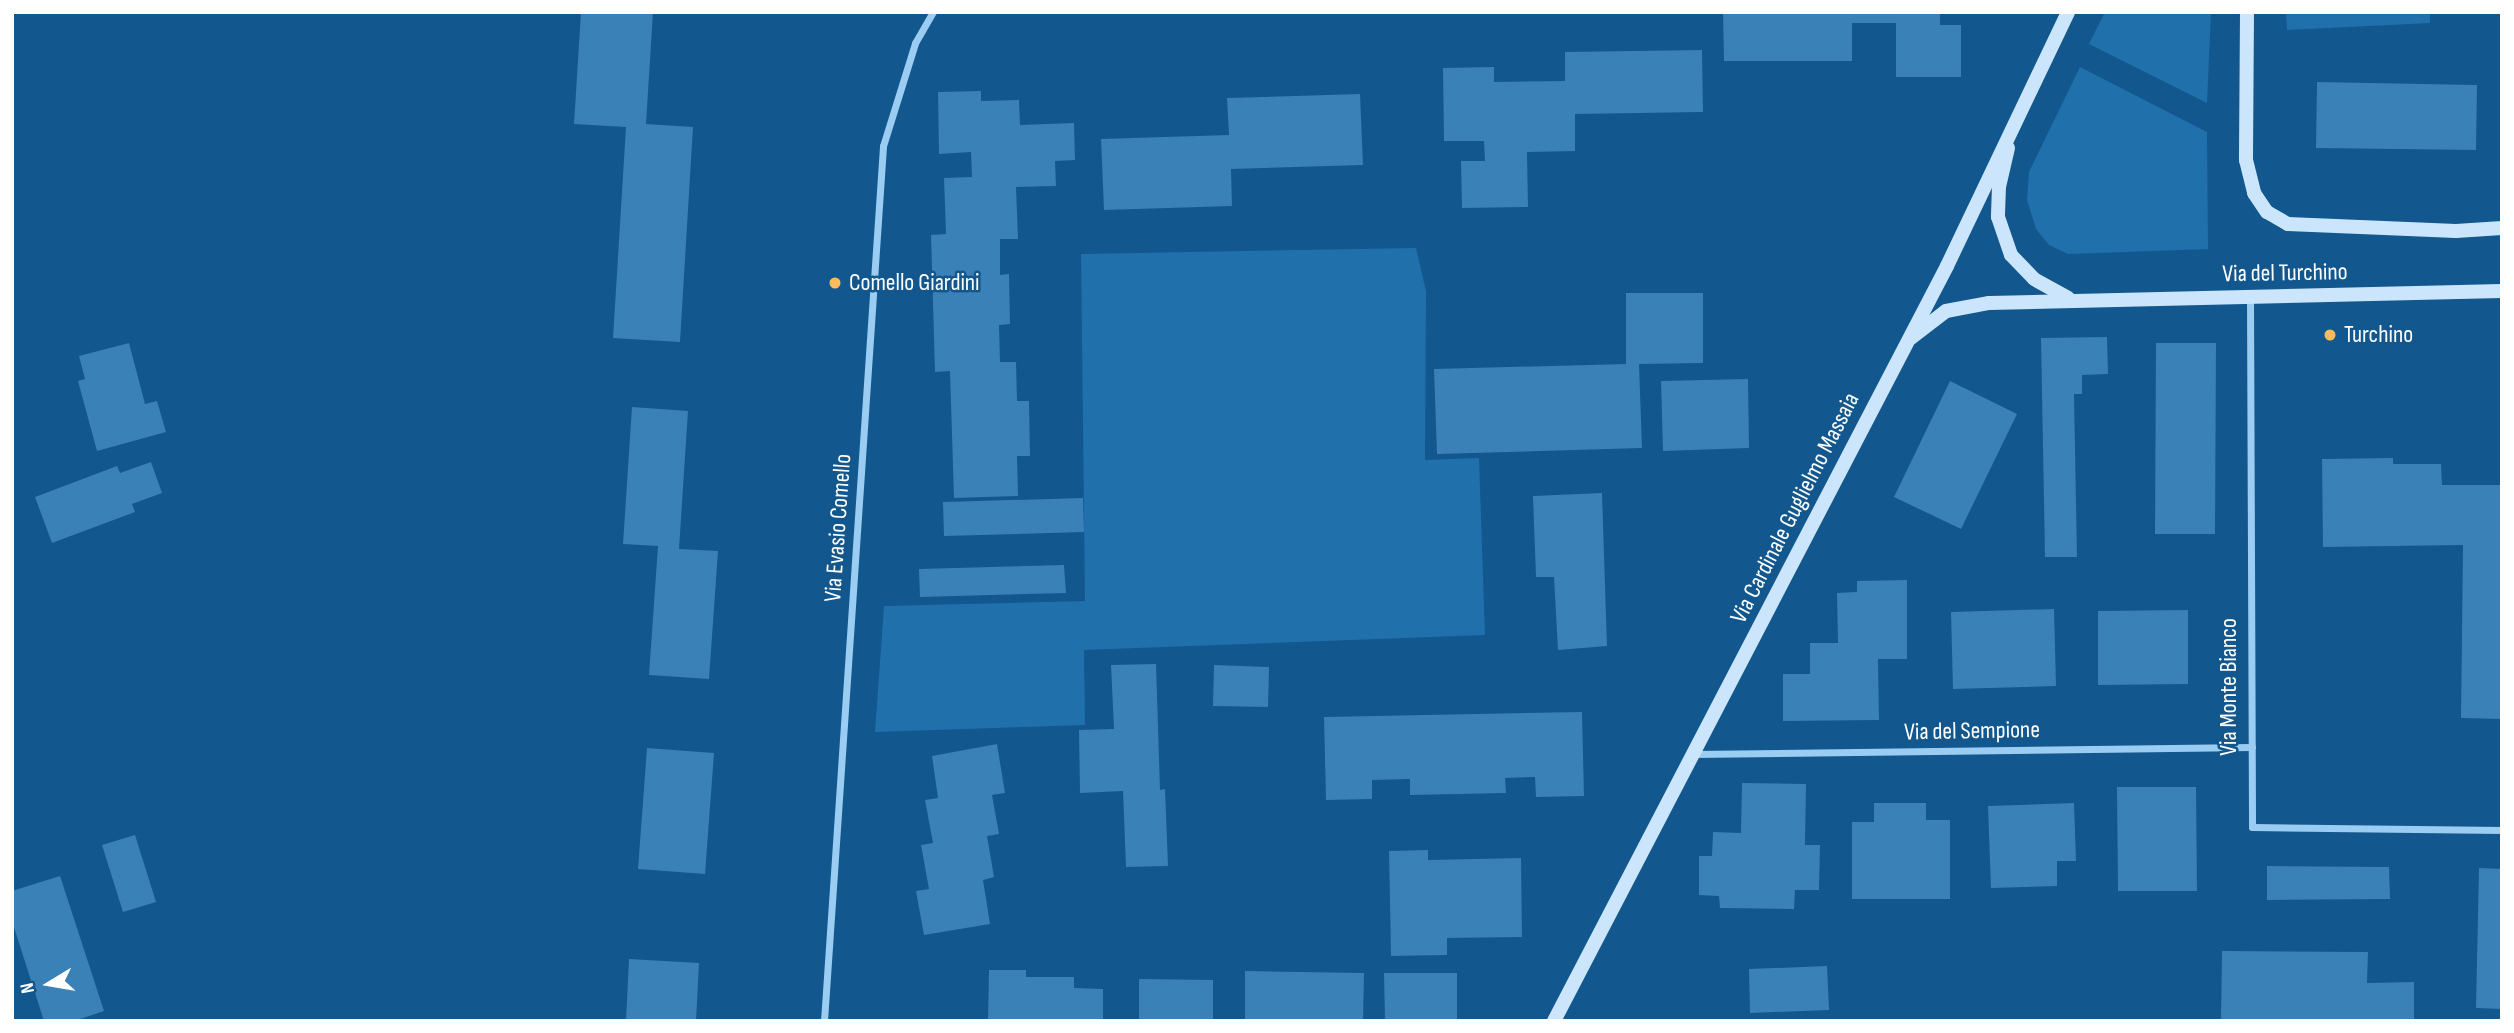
<!DOCTYPE html>
<html>
<head>
<meta charset="utf-8">
<style>
	body { margin:0 }
	#map { position:relative; width:2514px; height:1033px; overflow:hidden; background:#12578e; font-family:"Sofia Sans Condensed",sans-serif }
	div>[style] { position:absolute }
	.green>* { inset:0; background:#2070ab }
	.building>* { inset:0; background:#3a81b7 }
	.street>* { height:7px; margin:-3.5px; padding:0 3.5px; transform-origin:3.5px; border-radius:3.5px; background:#9bcdf2 }
	.secondary>* { height:14px; margin:-7px; padding:0 7px; transform-origin:7px; border-radius:7px; background:#cae5fc }
	.dots>* { width:19px; height:19px; translate:-50% -50%; box-sizing:border-box; border:4px solid #12578e; border-radius:50% }
	span { translate:-50% -50%; white-space:nowrap; text-align:center; line-height:1.15; -webkit-text-stroke:5px #12578e; paint-order:stroke }
	.street-label { font-size:24px; color:#fff }
	.poi-label { font-size:24px; color:#fff }
	.left { translate:0 -50%; text-align:left }
	.frame { position:absolute; inset:0; border:14px solid #fff; pointer-events:none }
	.north { position:absolute; left:14px; top:949px; width:70px; height:70px; -webkit-text-stroke:5px #12578e; paint-order:stroke; rotate:259deg; font-size:19px; font-weight:700; line-height:28px; text-align:center; color:#fff }
	.north::after { content:''; display:block; margin:auto; width:24px; height:32px; background:#fff; clip-path:polygon(50% 0,100% 100%,50% 72%,0 100%) }
</style>
</head>
<body>
<div id="map">
	<div class="green">
		<i style="clip-path:polygon(2105px 12px,2211px 12px,2207px 103px,2089px 44px)"></i>
		<i style="clip-path:polygon(2286px 12px,2430px 12px,2430px 23px,2287px 30px)"></i>
		<i style="clip-path:polygon(2080px 67px,2207px 132px,2208px 249px,2068px 254px,2049px 245px,2036px 229px,2027px 200px,2029px 172px)"></i>
		<i style="clip-path:polygon(1416px 248px,1426px 291px,1425px 460px,1479px 458px,1485px 635px,1084px 650px,1085px 725px,875px 732px,884px 606px,1085px 601px,1081px 254px)"></i>
	</div>
	<div class="building">
		<i style="clip-path:polygon(581px 12px,653px 12px,646px 124px,693px 127px,680px 342px,613px 338px,626px 127px,574px 124px)"></i>
		<i style="clip-path:polygon(1723px 12px,1940px 12px,1940px 25px,1961px 25px,1961px 77px,1896px 77px,1896px 23px,1852px 23px,1852px 61px,1724px 61px)"></i>
		<i style="clip-path:polygon(1702px 50px,1703px 112px,1575px 114px,1575px 151px,1527px 152px,1528px 207px,1462px 208px,1461px 161px,1485px 161px,1484px 141px,1444px 141px,1443px 68px,1494px 67px,1494px 82px,1565px 81px,1565px 52px)"></i>
		<i style="clip-path:polygon(2317px 82px,2477px 85px,2476px 150px,2316px 148px)"></i>
		<i style="clip-path:polygon(981px 91px,981px 101px,1019px 100px,1020px 125px,1074px 123px,1075px 160px,1055px 161px,1056px 186px,1016px 187px,1018px 239px,1000px 239px,1000px 275px,1009px 274px,1010px 324px,999px 325px,1000px 362px,1016px 362px,1017px 401px,1029px 401px,1030px 456px,1017px 456px,1018px 496px,954px 498px,950px 371px,935px 372px,931px 235px,946px 234px,944px 178px,972px 177px,971px 152px,939px 154px,938px 92px)"></i>
		<i style="clip-path:polygon(1360px 94px,1363px 165px,1231px 169px,1232px 206px,1104px 210px,1101px 139px,1229px 135px,1227px 98px)"></i>
		<i style="clip-path:polygon(1626px 293px,1703px 293px,1703px 363px,1639px 364px,1642px 448px,1437px 454px,1434px 369px,1626px 364px)"></i>
		<i style="clip-path:polygon(2107px 337px,2108px 374px,2082px 375px,2082px 394px,2074px 394px,2077px 557px,2045px 557px,2041px 338px)"></i>
		<i style="clip-path:polygon(129px 343px,145px 404px,157px 401px,166px 432px,97px 451px,78px 381px,85px 379px,79px 356px)"></i>
		<i style="clip-path:polygon(2156px 343px,2216px 343px,2215px 534px,2155px 534px)"></i>
		<i style="clip-path:polygon(1748px 379px,1749px 448px,1663px 451px,1661px 381px)"></i>
		<i style="clip-path:polygon(1950px 381px,2017px 414px,1961px 529px,1894px 497px)"></i>
		<i style="clip-path:polygon(632px 407px,688px 411px,679px 549px,718px 551px,709px 679px,649px 675px,658px 546px,623px 544px)"></i>
		<i style="clip-path:polygon(2393px 458px,2393px 464px,2441px 464px,2442px 485px,2502px 485px,2502px 719px,2461px 718px,2463px 545px,2323px 547px,2322px 459px)"></i>
		<i style="clip-path:polygon(151px 462px,162px 493px,132px 504px,135px 512px,52px 543px,35px 497px,117px 466px,120px 473px)"></i>
		<i style="clip-path:polygon(1602px 493px,1607px 646px,1558px 650px,1554px 577px,1536px 577px,1533px 496px)"></i>
		<i style="clip-path:polygon(1083px 498px,1084px 532px,944px 536px,943px 502px)"></i>
		<i style="clip-path:polygon(1064px 565px,1066px 593px,920px 597px,919px 569px)"></i>
		<i style="clip-path:polygon(1907px 580px,1907px 659px,1878px 659px,1879px 720px,1783px 721px,1783px 674px,1810px 674px,1810px 643px,1838px 643px,1837px 593px,1857px 592px,1857px 581px)"></i>
		<i style="clip-path:polygon(2054px 609px,2056px 686px,1953px 689px,1951px 612px)"></i>
		<i style="clip-path:polygon(2188px 610px,2188px 684px,2098px 685px,2098px 611px)"></i>
		<i style="clip-path:polygon(1156px 664px,1160px 790px,1165px 789px,1168px 866px,1126px 867px,1123px 791px,1080px 793px,1079px 730px,1114px 729px,1111px 665px)"></i>
		<i style="clip-path:polygon(1214px 665px,1269px 667px,1268px 707px,1213px 706px)"></i>
		<i style="clip-path:polygon(1582px 712px,1584px 796px,1536px 797px,1535px 777px,1505px 778px,1506px 793px,1410px 795px,1410px 779px,1372px 780px,1372px 799px,1326px 800px,1324px 717px)"></i>
		<i style="clip-path:polygon(997px 744px,1005px 793px,992px 795px,999px 834px,987px 836px,994px 877px,983px 880px,990px 924px,924px 935px,916px 891px,929px 889px,921px 845px,933px 843px,925px 800px,938px 798px,932px 756px)"></i>
		<i style="clip-path:polygon(647px 748px,714px 753px,705px 874px,638px 869px)"></i>
		<i style="clip-path:polygon(1742px 783px,1806px 784px,1805px 845px,1820px 845px,1819px 890px,1795px 890px,1794px 909px,1720px 908px,1719px 896px,1699px 895px,1699px 856px,1712px 856px,1713px 832px,1741px 833px)"></i>
		<i style="clip-path:polygon(2117px 787px,2196px 787px,2197px 891px,2118px 891px)"></i>
		<i style="clip-path:polygon(1874px 803px,1926px 803px,1926px 820px,1950px 820px,1950px 899px,1852px 899px,1852px 822px,1874px 822px)"></i>
		<i style="clip-path:polygon(2074px 803px,2076px 861px,2057px 861px,2057px 886px,1991px 888px,1988px 806px)"></i>
		<i style="clip-path:polygon(135px 835px,156px 902px,123px 912px,102px 845px)"></i>
		<i style="clip-path:polygon(1428px 850px,1428px 860px,1521px 858px,1522px 937px,1447px 938px,1447px 955px,1391px 956px,1389px 851px)"></i>
		<i style="clip-path:polygon(2267px 866px,2389px 867px,2390px 899px,2267px 900px)"></i>
		<i style="clip-path:polygon(2479px 868px,2502px 869px,2502px 1009px,2476px 1008px)"></i>
		<i style="clip-path:polygon(60px 876px,104px 1011px,74px 1021px,44px 1021px,12px 921px,12px 891px)"></i>
		<i style="clip-path:polygon(2222px 951px,2368px 952px,2367px 983px,2414px 982px,2414px 1021px,2221px 1021px)"></i>
		<i style="clip-path:polygon(629px 959px,699px 963px,696px 1021px,626px 1021px)"></i>
		<i style="clip-path:polygon(1827px 966px,1829px 1010px,1750px 1013px,1749px 969px)"></i>
		<i style="clip-path:polygon(989px 970px,1026px 970px,1026px 977px,1074px 977px,1074px 988px,1103px 989px,1103px 1021px,988px 1021px)"></i>
		<i style="clip-path:polygon(1245px 971px,1364px 973px,1363px 1021px,1245px 1021px)"></i>
		<i style="clip-path:polygon(1384px 973px,1457px 973px,1457px 1021px,1385px 1021px)"></i>
		<i style="clip-path:polygon(1139px 979px,1213px 980px,1213px 1021px,1139px 1021px)"></i>
	</div>
	<div class="street">
		<i style="left:2250px;top:298px;width:529px;rotate:89.78deg"></i>
		<i style="left:2252px;top:827px;width:250px;rotate:0.7deg"></i>
		<i style="left:1693px;top:754px;width:559px;rotate:-0.72deg"></i>
		<i style="left:824px;top:1021px;width:877px;rotate:-86.14deg"></i>
		<i style="left:883px;top:146px;width:108px;rotate:-72.7deg"></i>
		<i style="left:915px;top:43px;width:36px;rotate:-60deg"></i>
	</div>
	<div class="secondary">
		<i style="left:2247px;top:12px;width:148px;rotate:90.4deg"></i>
		<i style="left:2246px;top:160px;width:34px;rotate:76deg"></i>
		<i style="left:2254px;top:193px;width:23px;rotate:56deg"></i>
		<i style="left:2267px;top:212px;width:24px;rotate:30deg"></i>
		<i style="left:2288px;top:224px;width:168px;rotate:2.4deg"></i>
		<i style="left:2456px;top:231px;width:46px;rotate:-3.7deg"></i>
		<i style="left:2008px;top:148px;width:39px;rotate:103deg"></i>
		<i style="left:1999px;top:186px;width:31px;rotate:92deg"></i>
		<i style="left:1998px;top:217px;width:40px;rotate:71.1deg"></i>
		<i style="left:2011px;top:255px;width:33px;rotate:46deg"></i>
		<i style="left:2034px;top:279px;width:39px;rotate:29deg"></i>
		<i style="left:1911px;top:338px;width:44px;rotate:-37.6deg"></i>
		<i style="left:1946px;top:311px;width:44px;rotate:-10.5deg"></i>
		<i style="left:1989px;top:303px;width:513px;rotate:-1.34deg"></i>
		<i style="left:1554px;top:1021px;width:851px;rotate:-62.5deg"></i>
		<i style="left:1947px;top:266px;width:281px;rotate:-64.5deg"></i>
	</div>
	<div class="dots">
		<i style="left:835px;top:283px;background:#ffbc5c"></i>
		<i style="left:2330px;top:335px;background:#ffbc5c"></i>
	</div>
	<div class="street-label">
		<span style="left:2285px;top:273px;rotate:-1deg">Via del Turchino</span>
		<span style="left:1795px;top:508px;rotate:-63deg">Via Cardinale Guglielmo Massaia</span>
		<span style="left:838px;top:528px;rotate:-86deg">Via Evasio Comello</span>
		<span style="left:2229px;top:687px;rotate:-90deg">Via Monte Bianco</span>
		<span style="left:1972px;top:731px;rotate:-1deg">Via del Sempione</span>
	</div>
	<div class="poi-label">
		<span class="left" style="left:849px;top:283px">Comello Giardini</span>
		<span class="left" style="left:2344px;top:335px">Turchino</span>
	</div>
	<div class="frame"></div>
	<div class="north">N</div>
</div>
</body>
</html>
